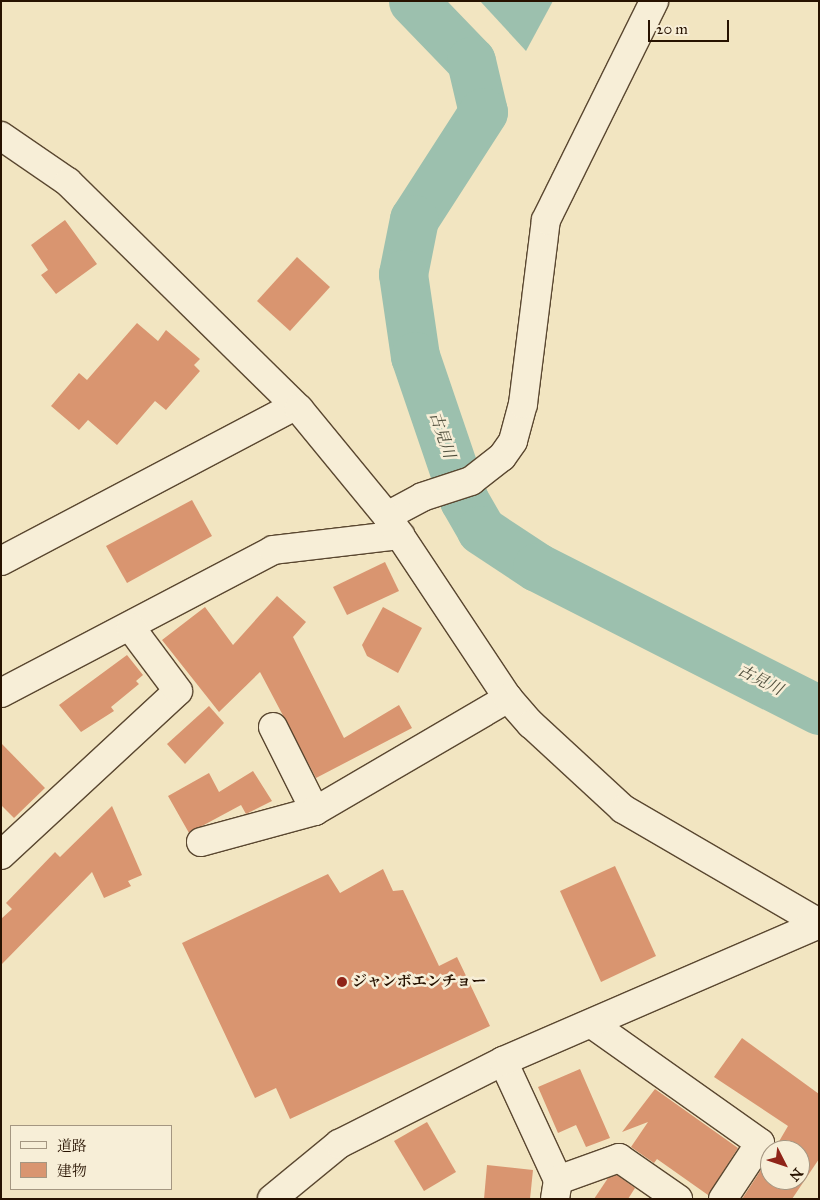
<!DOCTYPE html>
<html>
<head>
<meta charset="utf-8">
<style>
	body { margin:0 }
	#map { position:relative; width:820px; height:1200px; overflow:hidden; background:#f2e5c1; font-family:"IM FELL Great Primer","Noto Serif JP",serif }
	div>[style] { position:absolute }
	.water>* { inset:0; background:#9cc0ae }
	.river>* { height:49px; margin:-24.5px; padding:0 24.5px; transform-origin:24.5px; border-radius:24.5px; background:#9cc0ae }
	.building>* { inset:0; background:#d99570 }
	.roads { filter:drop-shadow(1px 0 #5a4730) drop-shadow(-1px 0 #5a4730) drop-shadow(0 1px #5a4730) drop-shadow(0 -1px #5a4730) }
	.street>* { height:28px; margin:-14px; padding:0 14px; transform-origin:14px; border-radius:14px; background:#f7eed7 }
	.secondary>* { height:28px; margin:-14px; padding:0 14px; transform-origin:14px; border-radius:14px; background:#f7eed7 }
	.dots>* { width:14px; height:14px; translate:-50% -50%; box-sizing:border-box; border:2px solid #f7eed7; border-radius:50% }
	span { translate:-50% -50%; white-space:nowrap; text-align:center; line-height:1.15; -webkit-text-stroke:5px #f7eed7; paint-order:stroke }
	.poi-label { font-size:15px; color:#271200; font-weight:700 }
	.left { translate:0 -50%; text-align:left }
	.water-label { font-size:16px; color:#504f3d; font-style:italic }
	.frame { position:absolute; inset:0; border:2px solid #271200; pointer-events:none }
	.legend { position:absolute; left:10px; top:1125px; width:162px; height:65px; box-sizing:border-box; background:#f7eed7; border:1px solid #a49681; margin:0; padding:6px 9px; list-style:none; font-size:15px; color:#271200 }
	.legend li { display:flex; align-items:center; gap:10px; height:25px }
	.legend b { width:25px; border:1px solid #a49681 }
	.north { position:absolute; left:760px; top:1140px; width:50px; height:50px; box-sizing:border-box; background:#f7eed7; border:1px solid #a49681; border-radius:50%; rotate:131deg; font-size:14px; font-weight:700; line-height:20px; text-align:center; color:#271200 }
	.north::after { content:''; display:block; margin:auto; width:18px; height:22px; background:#8f2418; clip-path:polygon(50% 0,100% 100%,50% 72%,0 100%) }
	.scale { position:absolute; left:648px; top:20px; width:81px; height:22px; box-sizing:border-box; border:2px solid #271200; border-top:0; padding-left:6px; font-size:15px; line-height:18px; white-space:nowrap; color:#271200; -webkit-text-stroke:4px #f7eed7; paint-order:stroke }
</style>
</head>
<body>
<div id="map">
	<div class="water">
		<i style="clip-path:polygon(480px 1px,553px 1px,526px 51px)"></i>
	</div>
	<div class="river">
		<i style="left:413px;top:1px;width:83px;rotate:46deg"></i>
		<i style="left:471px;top:61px;width:52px;rotate:76.8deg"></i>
		<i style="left:483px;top:112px;width:127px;rotate:122.8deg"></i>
		<i style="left:414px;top:219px;width:56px;rotate:101.3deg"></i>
		<i style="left:403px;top:274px;width:83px;rotate:81.7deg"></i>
		<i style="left:415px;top:356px;width:152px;rotate:71.2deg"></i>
		<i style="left:464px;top:500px;width:34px;rotate:60deg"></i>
		<i style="left:481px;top:530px;width:67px;rotate:33.5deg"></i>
		<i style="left:537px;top:567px;width:316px;rotate:26.9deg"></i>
	</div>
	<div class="building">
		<i style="clip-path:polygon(65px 220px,97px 264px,56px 294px,41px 275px,48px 270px,31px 245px)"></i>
		<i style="clip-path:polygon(297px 257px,330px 287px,290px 331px,257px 301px)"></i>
		<i style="clip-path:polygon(137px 323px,158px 341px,166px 330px,200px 359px,194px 365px,200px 371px,166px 410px,155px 401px,117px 445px,88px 420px,79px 430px,51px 406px,79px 373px,87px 380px)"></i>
		<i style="clip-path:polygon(192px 500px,212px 536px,127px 583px,106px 546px)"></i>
		<i style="clip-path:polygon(385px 562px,399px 591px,347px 615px,333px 587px)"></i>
		<i style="clip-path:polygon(277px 596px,306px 622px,293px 637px,344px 738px,399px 705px,412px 728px,316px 778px,260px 672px,219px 712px,162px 640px,205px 607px,233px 645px)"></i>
		<i style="clip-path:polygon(383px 607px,422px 628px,398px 673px,367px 656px,362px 645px)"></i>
		<i style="clip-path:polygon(127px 655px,143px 675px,136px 681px,139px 684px,111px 707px,114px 711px,81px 732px,59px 705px)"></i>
		<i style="clip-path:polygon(209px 706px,224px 723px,185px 764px,167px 744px)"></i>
		<i style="clip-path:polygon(1px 743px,45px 788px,14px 818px,1px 805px)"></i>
		<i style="clip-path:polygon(253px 771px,272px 801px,246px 814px,241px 805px,189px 833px,168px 796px,209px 773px,219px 792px)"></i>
		<i style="clip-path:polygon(112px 806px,142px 875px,128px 881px,131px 886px,104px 898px,92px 872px,1px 965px,1px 919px,12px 909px,6px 903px,55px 852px,60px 857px)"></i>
		<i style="clip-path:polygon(615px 866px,656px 956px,601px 982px,560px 891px)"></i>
		<i style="clip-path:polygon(383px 869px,393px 891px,403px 890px,439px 966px,457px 957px,490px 1026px,290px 1119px,276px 1088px,255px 1098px,182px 943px,328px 874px,340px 893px)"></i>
		<i style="clip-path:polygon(742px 1038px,819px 1094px,819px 1159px,792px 1199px,742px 1199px,770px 1156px,770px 1180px,800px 1180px,800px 1150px,774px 1150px,788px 1126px,714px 1077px)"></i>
		<i style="clip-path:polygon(580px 1069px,610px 1138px,586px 1147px,576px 1125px,558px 1133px,538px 1087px)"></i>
		<i style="clip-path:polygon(655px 1089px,738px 1148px,708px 1195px,657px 1159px,654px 1163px,631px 1147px,648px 1122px,622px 1132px)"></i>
		<i style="clip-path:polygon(427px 1122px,456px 1172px,424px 1191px,394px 1141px)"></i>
		<i style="clip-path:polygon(487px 1165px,533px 1170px,530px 1199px,484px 1199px)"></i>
		<i style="clip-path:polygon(617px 1175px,635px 1188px,628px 1199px,594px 1199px,608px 1178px)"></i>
	</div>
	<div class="roads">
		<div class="street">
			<i style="left:387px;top:516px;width:40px;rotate:-28deg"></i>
			<i style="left:422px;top:497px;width:52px;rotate:-18.1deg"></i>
			<i style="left:471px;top:481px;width:39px;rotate:-38deg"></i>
			<i style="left:502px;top:457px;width:19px;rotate:-55deg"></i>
			<i style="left:513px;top:441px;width:38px;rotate:-75deg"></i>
			<i style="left:523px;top:404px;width:185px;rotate:-82.9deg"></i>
			<i style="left:546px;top:220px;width:244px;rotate:-63.7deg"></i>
			<i style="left:1px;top:561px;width:332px;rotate:-27.8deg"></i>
			<i style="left:1px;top:693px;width:307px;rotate:-27.7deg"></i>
			<i style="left:273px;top:550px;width:128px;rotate:-6.7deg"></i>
			<i style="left:273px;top:727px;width:94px;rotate:63.4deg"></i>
			<i style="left:201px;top:842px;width:118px;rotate:-15.2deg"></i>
			<i style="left:315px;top:811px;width:224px;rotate:-30.3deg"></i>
			<i style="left:1px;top:855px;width:241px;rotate:-42.8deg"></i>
			<i style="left:178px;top:691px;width:79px;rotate:-126.7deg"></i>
			<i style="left:592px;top:1024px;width:206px;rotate:35.3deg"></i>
			<i style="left:760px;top:1143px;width:67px;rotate:123.5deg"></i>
			<i style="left:503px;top:1061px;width:131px;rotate:65.2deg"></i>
			<i style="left:558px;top:1180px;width:19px;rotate:99deg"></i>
			<i style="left:558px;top:1180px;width:65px;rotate:-19.8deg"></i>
			<i style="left:619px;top:1158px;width:72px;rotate:34.8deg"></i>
		</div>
		<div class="secondary">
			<i style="left:1px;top:136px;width:81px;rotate:34.5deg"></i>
			<i style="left:68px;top:182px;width:324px;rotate:44.5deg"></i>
			<i style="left:299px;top:409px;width:139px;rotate:50.6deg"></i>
			<i style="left:387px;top:516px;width:219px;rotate:56.4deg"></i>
			<i style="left:508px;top:698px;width:35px;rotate:49deg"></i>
			<i style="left:531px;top:724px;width:125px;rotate:42.7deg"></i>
			<i style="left:623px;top:809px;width:227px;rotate:30.2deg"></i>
			<i style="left:272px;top:1199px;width:87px;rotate:-39.4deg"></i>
			<i style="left:339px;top:1144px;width:184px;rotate:-26.8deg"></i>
			<i style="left:503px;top:1061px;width:344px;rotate:-23.4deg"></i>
		</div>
	</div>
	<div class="dots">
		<i style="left:342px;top:982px;background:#8f2418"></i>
	</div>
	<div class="poi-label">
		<span class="left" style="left:352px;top:982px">ジャンボエンチョー</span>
	</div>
	<div class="water-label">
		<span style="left:442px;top:435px;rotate:71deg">古見川</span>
		<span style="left:760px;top:680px;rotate:27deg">古見川</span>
	</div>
	<div class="frame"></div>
	<ul class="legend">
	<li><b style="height:6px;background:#f7eed7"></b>道路</li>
	<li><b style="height:14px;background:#d99570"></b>建物</li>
	</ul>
	<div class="north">N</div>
	<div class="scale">20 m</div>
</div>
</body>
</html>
